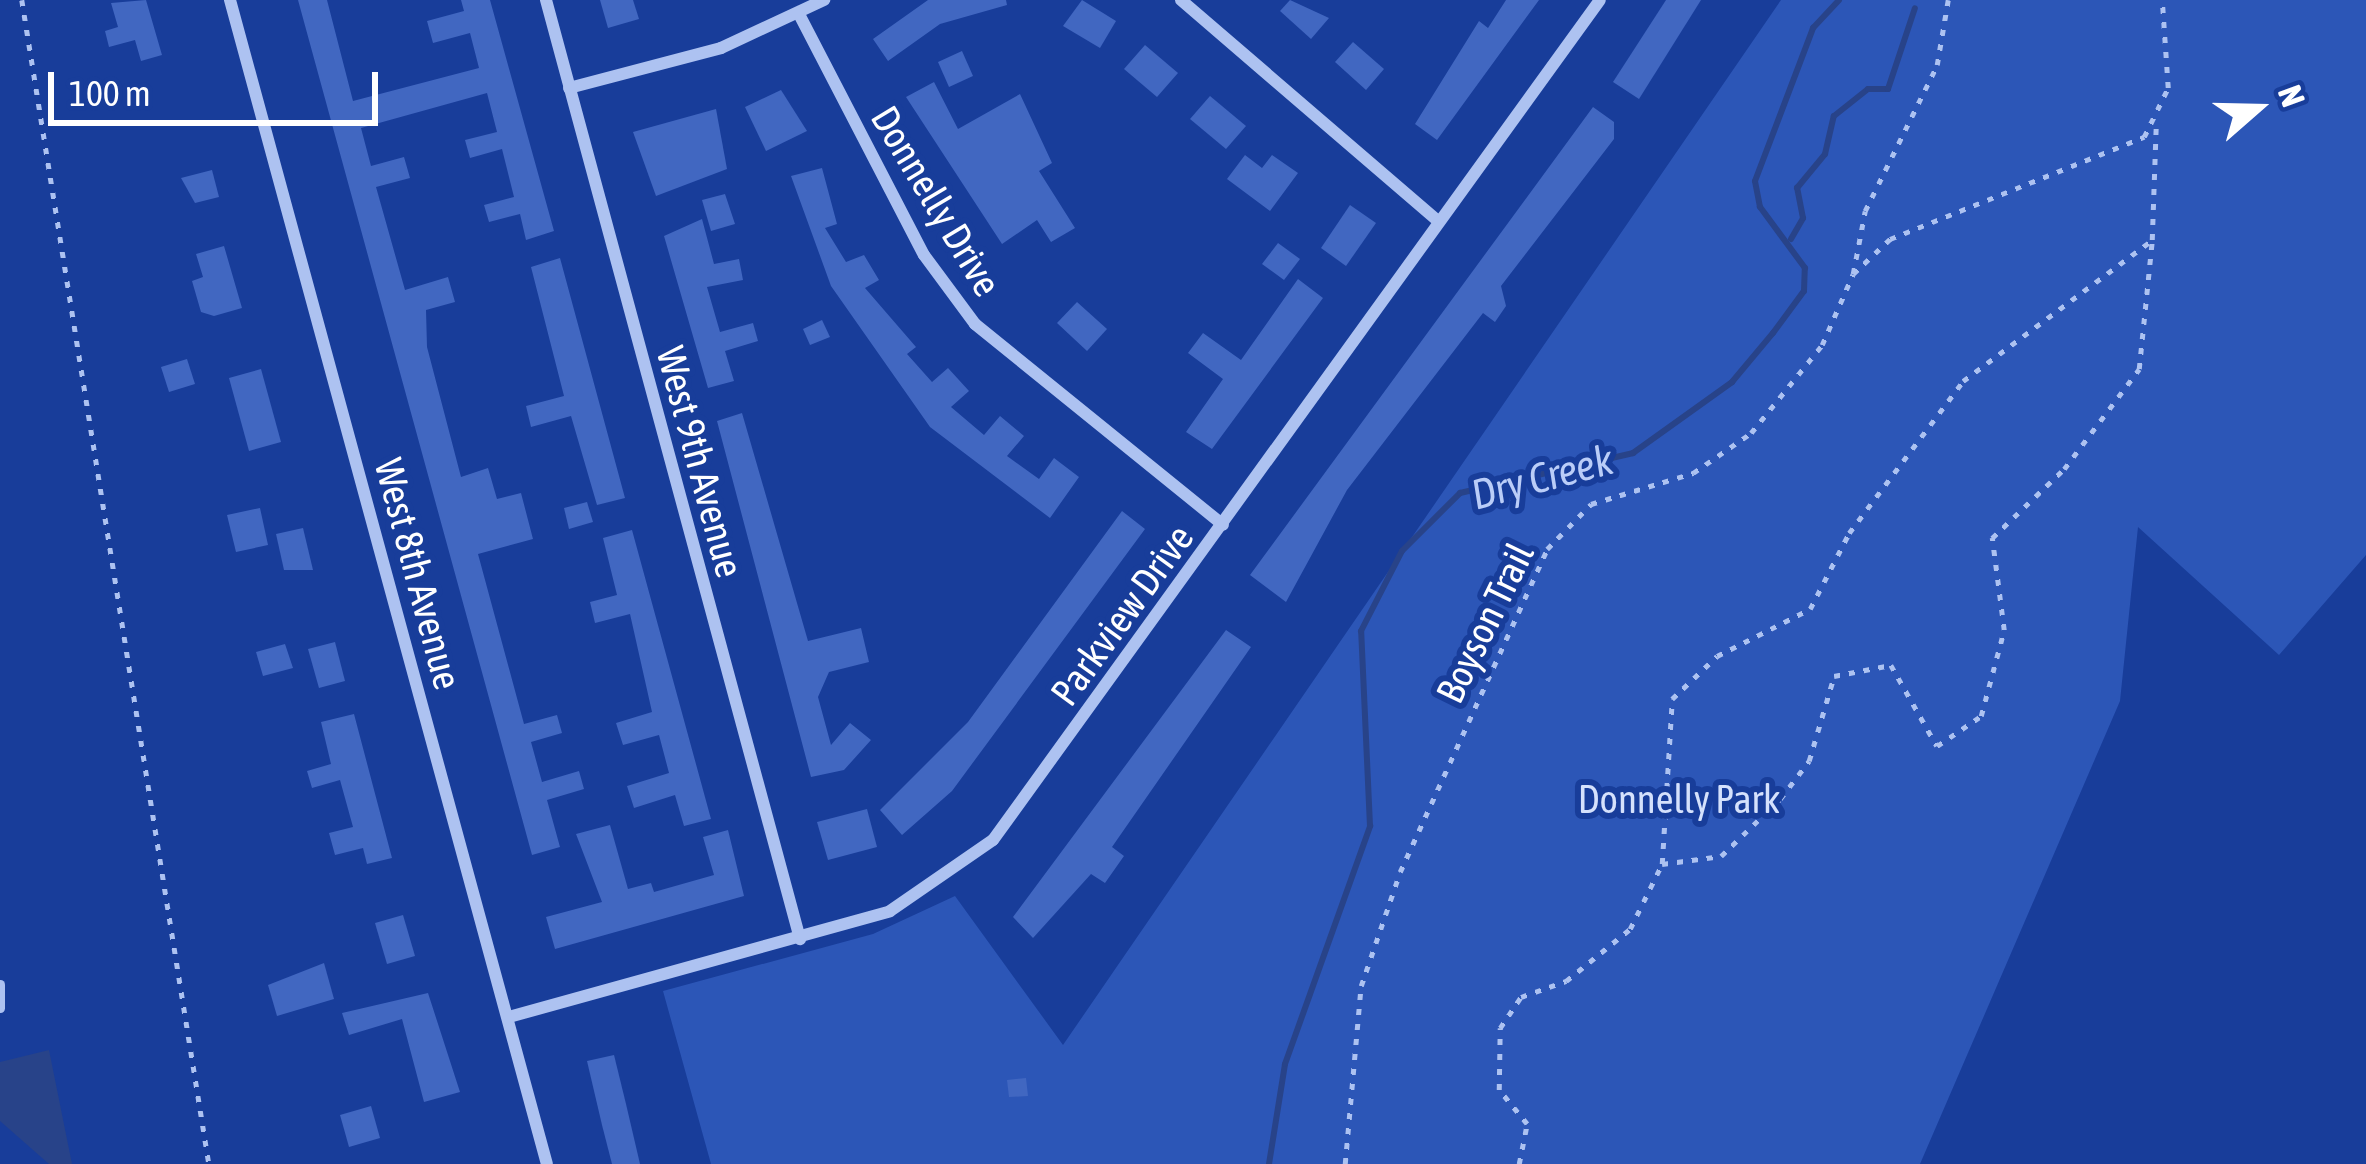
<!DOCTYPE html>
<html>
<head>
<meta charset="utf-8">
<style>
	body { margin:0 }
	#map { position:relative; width:2366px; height:1164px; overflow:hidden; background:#183d9a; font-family:"Asap Condensed",sans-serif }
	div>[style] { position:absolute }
	.green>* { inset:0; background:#2c56b7 }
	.water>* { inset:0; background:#284389 }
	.stream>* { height:6px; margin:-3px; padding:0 3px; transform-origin:3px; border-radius:3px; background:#284389 }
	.building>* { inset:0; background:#4167c1 }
	.path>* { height:4.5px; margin-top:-2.25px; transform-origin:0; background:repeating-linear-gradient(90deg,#adc2f1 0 6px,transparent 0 15px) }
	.service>* { height:9px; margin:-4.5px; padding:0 4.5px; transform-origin:4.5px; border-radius:4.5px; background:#adc2f1 }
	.minor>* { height:12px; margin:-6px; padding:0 6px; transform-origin:6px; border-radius:6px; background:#adc2f1 }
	span { translate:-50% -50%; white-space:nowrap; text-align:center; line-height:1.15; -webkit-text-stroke:12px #183d9a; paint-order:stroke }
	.street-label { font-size:39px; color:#fff }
	.park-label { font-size:39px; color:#d5e1fc }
	.water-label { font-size:42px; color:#bacdf8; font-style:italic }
	.north { position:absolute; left:2198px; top:48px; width:120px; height:120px; -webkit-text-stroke:9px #183d9a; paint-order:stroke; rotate:70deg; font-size:33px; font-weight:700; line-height:48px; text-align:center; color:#fff }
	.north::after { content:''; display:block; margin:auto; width:42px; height:54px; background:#fff; clip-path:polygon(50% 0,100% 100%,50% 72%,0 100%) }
	.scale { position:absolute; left:48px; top:72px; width:330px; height:54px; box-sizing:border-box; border:6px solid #fff; border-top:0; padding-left:15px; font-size:36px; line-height:42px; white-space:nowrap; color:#fff; -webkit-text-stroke:9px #183d9a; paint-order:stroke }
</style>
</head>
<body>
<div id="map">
	<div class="green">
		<i style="clip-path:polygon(1781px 0,2366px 0,2366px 555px,2279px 655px,2138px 527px,2120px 701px,1920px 1164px,711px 1164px,663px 991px,873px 934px,955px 896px,1063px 1045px)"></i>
	</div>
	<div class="water">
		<i style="clip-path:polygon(49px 1050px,72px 1164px,49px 1164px,0 1121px,0 1062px)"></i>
	</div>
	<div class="stream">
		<i style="left:1791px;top:239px;width:24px;rotate:-60deg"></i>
		<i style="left:1803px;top:218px;width:31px;rotate:-101deg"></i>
		<i style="left:1797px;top:188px;width:44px;rotate:-50.5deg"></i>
		<i style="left:1825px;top:154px;width:39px;rotate:-77deg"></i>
		<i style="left:1834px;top:116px;width:43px;rotate:-38.5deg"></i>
		<i style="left:1868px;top:89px;width:20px"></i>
		<i style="left:1888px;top:89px;width:85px;rotate:-71.6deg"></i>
		<i style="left:1269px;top:1164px;width:101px;rotate:-80.9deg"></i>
		<i style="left:1285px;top:1064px;width:253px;rotate:-70.3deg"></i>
		<i style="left:1370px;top:826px;width:195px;rotate:-92.6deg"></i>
		<i style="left:1361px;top:631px;width:90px;rotate:-62.9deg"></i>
		<i style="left:1402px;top:551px;width:82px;rotate:-45deg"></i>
		<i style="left:1460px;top:493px;width:178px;rotate:-13deg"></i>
		<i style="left:1633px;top:453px;width:122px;rotate:-35.6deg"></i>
		<i style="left:1732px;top:382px;width:64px;rotate:-50.1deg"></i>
		<i style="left:1773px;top:333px;width:52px;rotate:-53.6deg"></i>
		<i style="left:1804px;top:291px;width:23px;rotate:-88deg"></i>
		<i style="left:1805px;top:268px;width:76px;rotate:-126.4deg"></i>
		<i style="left:1760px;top:207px;width:26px;rotate:-101deg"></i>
		<i style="left:1755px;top:181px;width:164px;rotate:-69.2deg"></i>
		<i style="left:1813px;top:28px;width:38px;rotate:-47deg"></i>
	</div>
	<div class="building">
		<i style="clip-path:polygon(146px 0,162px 55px,141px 61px,135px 40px,109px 47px,105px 31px,118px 27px,111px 3px)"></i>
		<i style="clip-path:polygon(298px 0,327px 0,353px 101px,479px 68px,470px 33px,433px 43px,427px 21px,464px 11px,461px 0,490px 0,554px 231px,526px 240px,520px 214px,489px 222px,484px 205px,514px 197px,502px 149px,470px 158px,465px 140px,497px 132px,487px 93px,361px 128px,371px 166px,404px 157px,410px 178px,376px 187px,405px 290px,448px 277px,455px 302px,426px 310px,427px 347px,461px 477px,488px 468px,497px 499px,521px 493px,533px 539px,478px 554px,524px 724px,557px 715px,562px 733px,531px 742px,542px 782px,579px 771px,584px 789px,547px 800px,560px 847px,532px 855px)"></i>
		<i style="clip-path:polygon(600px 0,633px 0,639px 19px,608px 28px)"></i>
		<i style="clip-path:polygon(928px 0,1006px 0,1007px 5px,940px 24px,888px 61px,873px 39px)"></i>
		<i style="clip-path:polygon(1082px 0,1116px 21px,1100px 48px,1063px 26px)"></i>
		<i style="clip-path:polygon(1290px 0,1329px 18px,1311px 39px,1280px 11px)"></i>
		<i style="clip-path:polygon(1506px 0,1539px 0,1437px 140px,1415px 124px,1479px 21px,1488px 28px)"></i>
		<i style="clip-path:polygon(1666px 0,1701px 0,1639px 99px,1613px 82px)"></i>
		<i style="clip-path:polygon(1353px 42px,1384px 69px,1366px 90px,1335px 62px)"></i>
		<i style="clip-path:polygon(1145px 45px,1178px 73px,1157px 97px,1124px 69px)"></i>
		<i style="clip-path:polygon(962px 51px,973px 76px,949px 87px,938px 62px)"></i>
		<i style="clip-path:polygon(934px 82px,958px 129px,1020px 94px,1052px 163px,1039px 171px,1075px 228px,1051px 242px,1037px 220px,1002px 244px,906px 97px)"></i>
		<i style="clip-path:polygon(781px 90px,807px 131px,766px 151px,745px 107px)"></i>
		<i style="clip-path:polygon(1210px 96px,1246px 126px,1226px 149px,1190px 119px)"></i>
		<i style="clip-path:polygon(1593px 107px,1614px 122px,1614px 139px,1501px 286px,1506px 306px,1495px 322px,1483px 313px,1347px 490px,1286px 602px,1250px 575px)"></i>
		<i style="clip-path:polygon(716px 109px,727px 169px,656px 196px,633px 132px)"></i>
		<i style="clip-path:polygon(1245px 155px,1262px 168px,1272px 155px,1298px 173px,1270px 211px,1227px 179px)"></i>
		<i style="clip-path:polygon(822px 168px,837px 224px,825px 228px,846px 262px,864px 255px,879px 280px,865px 288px,916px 347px,907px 354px,932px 382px,948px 368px,969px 391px,951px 407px,984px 435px,1000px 416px,1024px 436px,1007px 456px,1039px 479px,1054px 458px,1079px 477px,1050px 518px,930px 427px,831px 286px,791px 176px)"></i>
		<i style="clip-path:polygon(212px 170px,219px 197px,195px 203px,181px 178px)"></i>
		<i style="clip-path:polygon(725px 194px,735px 224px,711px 231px,702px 200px)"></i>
		<i style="clip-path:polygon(1350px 205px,1376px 223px,1346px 266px,1321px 248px)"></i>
		<i style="clip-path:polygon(702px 219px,714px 264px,739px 259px,743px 280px,707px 287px,720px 332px,753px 323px,758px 341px,725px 351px,734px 381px,708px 388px,664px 236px)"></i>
		<i style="clip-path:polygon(1278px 243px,1300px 259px,1284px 280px,1262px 264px)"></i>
		<i style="clip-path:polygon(224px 246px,242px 308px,214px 316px,201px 312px,192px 281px,203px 277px,196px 254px)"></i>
		<i style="clip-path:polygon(560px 258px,625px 498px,597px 505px,571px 416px,531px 427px,526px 406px,564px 396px,531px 267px)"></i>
		<i style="clip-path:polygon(1298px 279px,1323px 298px,1212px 449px,1186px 432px,1223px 379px,1188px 353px,1203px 333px,1241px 360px)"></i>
		<i style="clip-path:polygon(1077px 302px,1107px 329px,1087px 351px,1057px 323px)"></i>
		<i style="clip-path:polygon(822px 320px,830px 337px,810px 345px,803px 329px)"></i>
		<i style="clip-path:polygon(187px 359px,195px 384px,169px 392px,161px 367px)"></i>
		<i style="clip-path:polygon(261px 369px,281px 442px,249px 451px,229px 378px)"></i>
		<i style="clip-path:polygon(742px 413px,808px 641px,861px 628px,869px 662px,829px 672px,818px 697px,831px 745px,850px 723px,871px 740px,844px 770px,811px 777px,717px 421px)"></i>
		<i style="clip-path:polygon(587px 502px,593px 522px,569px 529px,564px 508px)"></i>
		<i style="clip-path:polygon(260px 508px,268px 545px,236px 552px,227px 515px)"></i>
		<i style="clip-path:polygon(1122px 511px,1145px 529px,952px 791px,902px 835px,880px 810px,968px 722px)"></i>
		<i style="clip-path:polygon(303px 528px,313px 570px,284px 570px,276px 534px)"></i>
		<i style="clip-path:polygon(632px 530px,711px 819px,684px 826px,675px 795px,634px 808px,627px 786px,669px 773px,659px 735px,623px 745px,616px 723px,652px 712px,630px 614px,595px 623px,590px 602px,617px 595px,603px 538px)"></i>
		<i style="clip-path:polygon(1226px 630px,1251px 647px,1112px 847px,1124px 856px,1105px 883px,1091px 874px,1033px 938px,1013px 917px)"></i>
		<i style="clip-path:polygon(335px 642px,345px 681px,319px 688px,308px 649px)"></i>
		<i style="clip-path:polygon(285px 644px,293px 668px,263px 676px,256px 652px)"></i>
		<i style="clip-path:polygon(354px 714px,392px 858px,367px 864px,363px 848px,335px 855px,329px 833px,353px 827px,340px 780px,312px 788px,307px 771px,331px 764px,321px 722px)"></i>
		<i style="clip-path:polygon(867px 809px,877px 847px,828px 860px,817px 822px)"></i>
		<i style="clip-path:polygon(610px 825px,628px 889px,651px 883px,654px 892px,714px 875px,703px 837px,728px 830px,744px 896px,555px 949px,546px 917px,602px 902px,576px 834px)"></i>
		<i style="clip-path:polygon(403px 915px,415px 956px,387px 964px,375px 923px)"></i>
		<i style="clip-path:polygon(324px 963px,334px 999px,277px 1016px,268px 985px)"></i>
		<i style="clip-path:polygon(428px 993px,460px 1092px,424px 1102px,402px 1019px,349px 1035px,342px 1013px)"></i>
		<i style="clip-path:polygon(614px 1055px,626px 1104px,640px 1164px,612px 1164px,602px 1125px,587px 1061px)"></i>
		<i style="clip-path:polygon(1026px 1078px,1028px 1096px,1009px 1097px,1007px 1080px)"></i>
		<i style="clip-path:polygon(371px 1106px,380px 1138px,349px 1147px,340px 1115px)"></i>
	</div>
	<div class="path">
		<i style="left:22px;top:0;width:1179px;rotate:80.87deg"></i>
		<i style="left:1853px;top:274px;width:64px;rotate:-79.2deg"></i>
		<i style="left:1865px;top:211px;width:163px;rotate:-63.7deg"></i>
		<i style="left:1937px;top:65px;width:66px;rotate:-80.4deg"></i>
		<i style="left:1662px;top:864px;width:60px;rotate:-7.7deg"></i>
		<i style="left:1721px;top:856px;width:82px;rotate:-44deg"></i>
		<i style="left:1780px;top:799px;width:48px;rotate:-52.7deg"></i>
		<i style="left:1809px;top:761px;width:89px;rotate:-73.6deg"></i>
		<i style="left:1834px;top:676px;width:58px;rotate:-10.9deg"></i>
		<i style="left:1891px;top:665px;width:93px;rotate:60.4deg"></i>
		<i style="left:1937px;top:746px;width:53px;rotate:-34.3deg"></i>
		<i style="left:1981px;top:716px;width:89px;rotate:-75deg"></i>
		<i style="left:2004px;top:630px;width:93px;rotate:-97.4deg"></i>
		<i style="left:1992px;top:538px;width:100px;rotate:-43.8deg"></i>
		<i style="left:2064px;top:469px;width:125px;rotate:-53.1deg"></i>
		<i style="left:2139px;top:369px;width:130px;rotate:-84.2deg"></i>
		<i style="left:1345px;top:1164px;width:179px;rotate:-84.9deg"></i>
		<i style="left:1361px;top:986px;width:120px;rotate:-71.1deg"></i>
		<i style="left:1400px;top:872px;width:355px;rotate:-65.5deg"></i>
		<i style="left:1547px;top:549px;width:63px;rotate:-45.6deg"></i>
		<i style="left:1591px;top:504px;width:107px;rotate:-16.9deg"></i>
		<i style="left:1693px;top:473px;width:70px;rotate:-34.6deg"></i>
		<i style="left:1751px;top:433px;width:113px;rotate:-51.1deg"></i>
		<i style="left:1822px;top:345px;width:77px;rotate:-66.4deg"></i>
		<i style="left:1853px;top:274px;width:51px;rotate:-43.4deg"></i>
		<i style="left:1890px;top:239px;width:274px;rotate:-21.9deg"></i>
		<i style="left:2144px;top:137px;width:55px;rotate:-63.9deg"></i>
		<i style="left:2168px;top:88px;width:88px;rotate:-93.9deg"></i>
		<i style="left:1519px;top:1164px;width:41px;rotate:-78.7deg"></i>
		<i style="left:1527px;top:1124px;width:44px;rotate:-129.5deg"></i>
		<i style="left:1499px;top:1090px;width:62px;rotate:-89.1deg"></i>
		<i style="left:1500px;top:1028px;width:37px;rotate:-56deg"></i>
		<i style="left:1521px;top:997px;width:48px;rotate:-19.6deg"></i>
		<i style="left:1566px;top:981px;width:82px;rotate:-39.1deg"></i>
		<i style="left:1630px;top:929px;width:72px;rotate:-63.8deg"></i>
		<i style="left:1662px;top:864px;width:165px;rotate:-86.5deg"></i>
		<i style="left:1672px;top:699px;width:62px;rotate:-43.7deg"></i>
		<i style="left:1717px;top:656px;width:104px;rotate:-26.8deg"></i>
		<i style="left:1810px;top:609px;width:85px;rotate:-62.8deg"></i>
		<i style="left:1849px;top:533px;width:190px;rotate:-53.1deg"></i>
		<i style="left:1963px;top:381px;width:236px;rotate:-36.7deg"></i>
		<i style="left:2152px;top:240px;width:114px;rotate:-88deg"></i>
	</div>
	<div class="service">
		<i style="left:0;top:984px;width:24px;rotate:90deg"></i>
	</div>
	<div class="minor">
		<i style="left:230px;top:0;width:1206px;rotate:74.77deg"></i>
		<i style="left:546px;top:0;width:973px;rotate:74.86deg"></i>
		<i style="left:1181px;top:0;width:339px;rotate:40.7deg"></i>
		<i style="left:800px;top:16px;width:269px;rotate:62.6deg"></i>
		<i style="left:924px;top:255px;width:86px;rotate:53.5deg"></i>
		<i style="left:975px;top:324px;width:319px;rotate:39deg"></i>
		<i style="left:569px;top:88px;width:157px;rotate:-14.7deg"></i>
		<i style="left:721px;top:48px;width:114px;rotate:-25deg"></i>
		<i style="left:509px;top:1017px;width:395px;rotate:-15.5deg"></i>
		<i style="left:890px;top:911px;width:125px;rotate:-34.6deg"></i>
		<i style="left:993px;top:840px;width:1036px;rotate:-54.15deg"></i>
	</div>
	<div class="street-label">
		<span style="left:936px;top:201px;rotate:59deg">Donnelly Drive</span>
		<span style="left:700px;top:462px;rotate:75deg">West 9th Avenue</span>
		<span style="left:418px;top:574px;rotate:75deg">West 8th Avenue</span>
		<span style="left:1122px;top:615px;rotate:-54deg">Parkview Drive</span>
		<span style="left:1485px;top:623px;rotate:-64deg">Boyson Trail</span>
	</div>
	<div class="park-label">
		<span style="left:1679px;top:799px">Donnelly Park</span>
	</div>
	<div class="water-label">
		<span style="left:1542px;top:477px;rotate:-15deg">Dry Creek</span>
	</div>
	<div class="north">N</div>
	<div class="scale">100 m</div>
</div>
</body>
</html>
